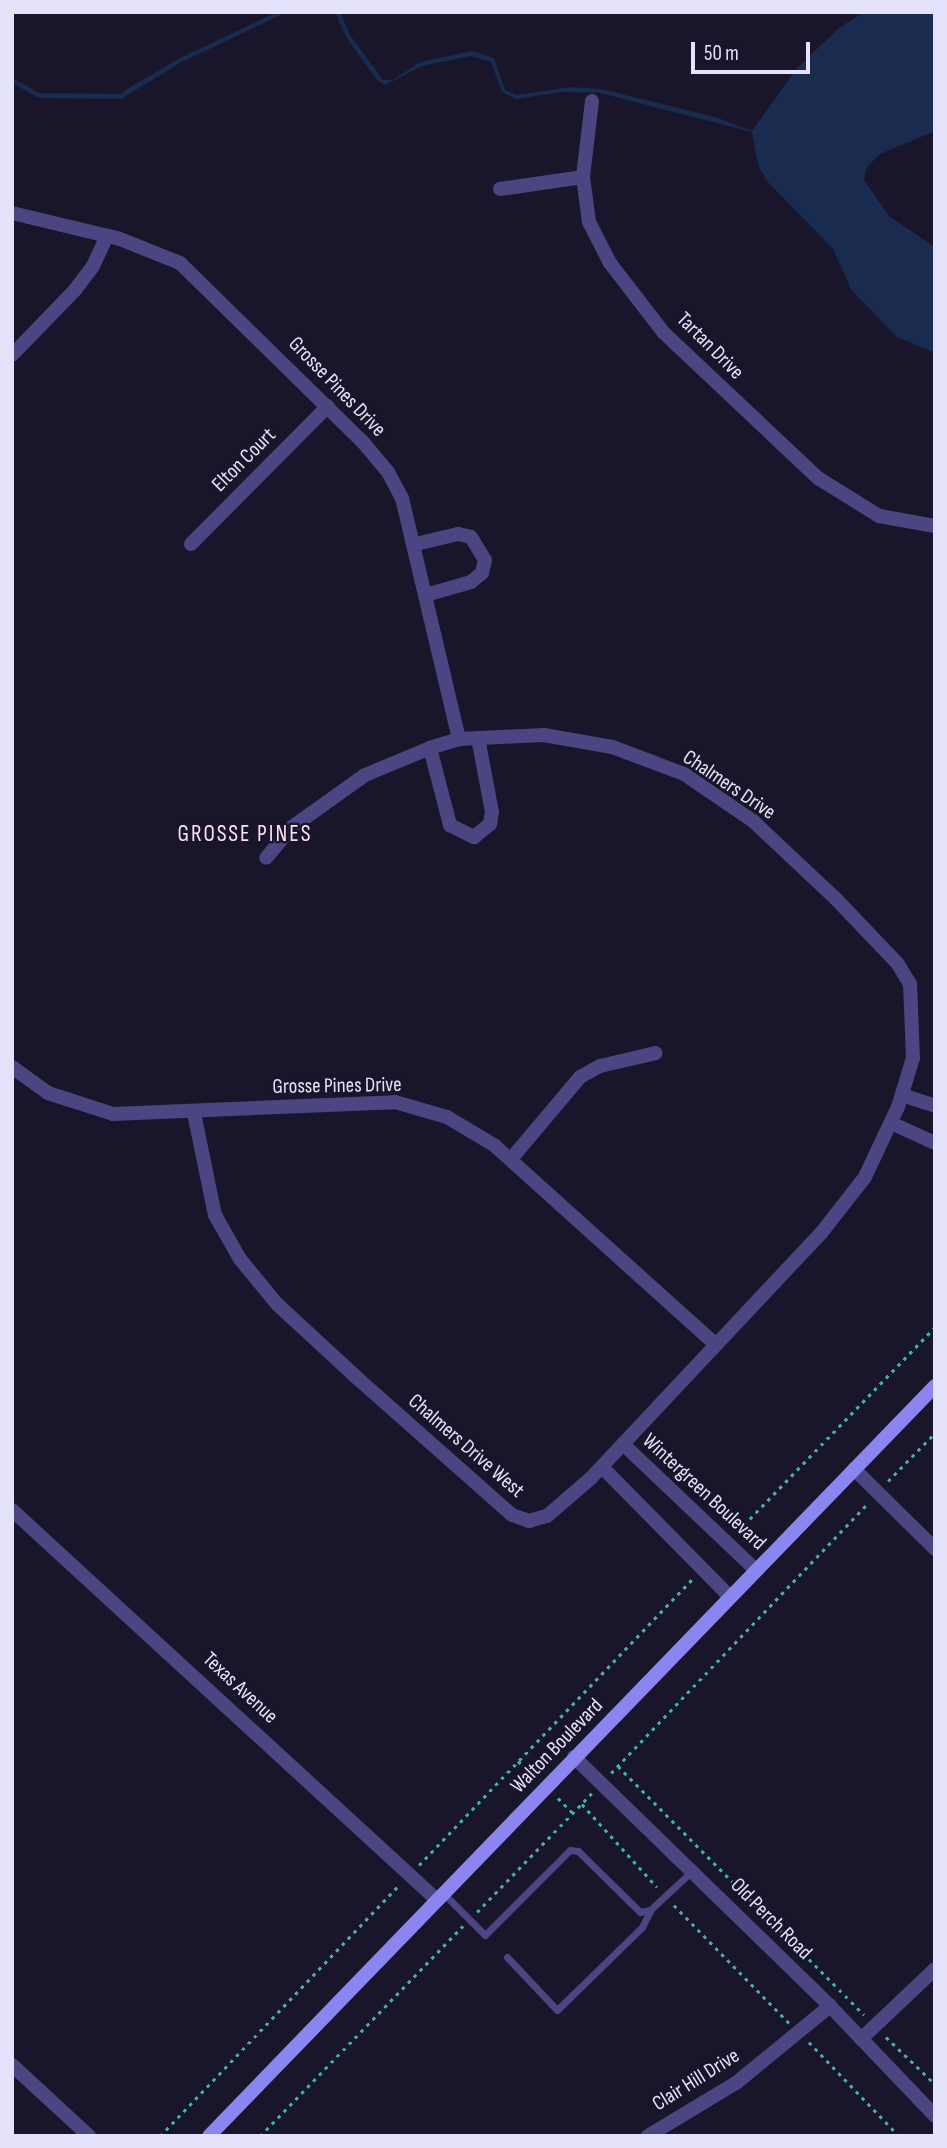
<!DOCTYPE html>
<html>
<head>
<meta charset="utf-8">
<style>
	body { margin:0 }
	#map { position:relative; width:947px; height:2148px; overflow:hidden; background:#19152a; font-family:"Sofia Sans Condensed",sans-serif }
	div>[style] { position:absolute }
	.water>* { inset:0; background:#192c4f }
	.path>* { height:2.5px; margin-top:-1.25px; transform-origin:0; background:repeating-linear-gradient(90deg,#42afac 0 3.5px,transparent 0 8.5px) }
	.service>* { height:7px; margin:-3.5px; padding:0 3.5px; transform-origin:3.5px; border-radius:3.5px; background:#4b4682 }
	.minor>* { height:14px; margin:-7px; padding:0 7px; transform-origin:7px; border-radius:7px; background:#4b4682 }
	.tertiary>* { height:14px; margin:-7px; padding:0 7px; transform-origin:7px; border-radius:7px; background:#4b4682 }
	.secondary>* { height:14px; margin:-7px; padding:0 7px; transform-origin:7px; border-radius:7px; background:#8b85ef }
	span { translate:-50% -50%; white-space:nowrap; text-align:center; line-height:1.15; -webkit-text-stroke:5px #19152a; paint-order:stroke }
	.street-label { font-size:21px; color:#e5e2fb }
	.neighbourhood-label { font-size:23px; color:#fbe3f2; letter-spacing:2px }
	.frame { position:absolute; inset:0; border:14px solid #e5e2fb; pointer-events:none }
	.scale { position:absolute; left:691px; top:42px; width:119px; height:32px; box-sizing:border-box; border:4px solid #e5e2fb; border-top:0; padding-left:9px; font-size:21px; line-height:24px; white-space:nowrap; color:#e5e2fb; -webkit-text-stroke:5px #19152a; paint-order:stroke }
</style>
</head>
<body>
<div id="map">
	<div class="water">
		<i style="clip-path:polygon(277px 12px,287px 12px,180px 63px,121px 99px,39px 98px,12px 83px,12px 78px,40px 93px,119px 94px,178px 59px)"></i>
		<i style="clip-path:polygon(335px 12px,340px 12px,350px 35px,383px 80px,393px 80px,420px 62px,472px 51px,494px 58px,505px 90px,516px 95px,570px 87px,601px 89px,718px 118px,752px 131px,796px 69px,839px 28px,864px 12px,935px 12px,935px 131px,880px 154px,867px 167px,864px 180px,889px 216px,935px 247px,935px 353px,897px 337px,852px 291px,833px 249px,767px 181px,758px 165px,752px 132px,600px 93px,563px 92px,516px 99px,502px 92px,491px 62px,471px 56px,422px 66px,385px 85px,377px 80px,346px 37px)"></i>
	</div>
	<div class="path">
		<i style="left:888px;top:1481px;width:67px;rotate:-45.6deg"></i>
		<i style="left:738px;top:1531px;width:284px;rotate:-46deg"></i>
		<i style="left:518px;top:1761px;width:23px;rotate:43deg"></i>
		<i style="left:618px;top:1766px;width:350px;rotate:45.3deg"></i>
		<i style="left:611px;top:1773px;width:371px;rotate:-46.4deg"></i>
		<i style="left:558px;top:1798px;width:21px;rotate:45deg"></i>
		<i style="left:582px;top:1804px;width:112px;rotate:47.9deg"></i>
		<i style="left:419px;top:1865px;width:395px;rotate:-46.3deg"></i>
		<i style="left:674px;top:1905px;width:165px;rotate:45.7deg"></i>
		<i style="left:477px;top:1912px;width:165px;rotate:-46deg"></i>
		<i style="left:886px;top:2037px;width:68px;rotate:43.8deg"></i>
		<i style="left:809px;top:2042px;width:130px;rotate:46.2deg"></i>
		<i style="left:160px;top:2136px;width:347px;rotate:-46.4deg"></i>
		<i style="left:260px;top:2136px;width:292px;rotate:-46deg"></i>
	</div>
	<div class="service">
		<i style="left:444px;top:1894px;width:58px;rotate:45deg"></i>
		<i style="left:485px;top:1935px;width:120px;rotate:-45deg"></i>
		<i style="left:570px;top:1850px;width:8px;rotate:7deg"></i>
		<i style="left:578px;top:1851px;width:87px;rotate:44.5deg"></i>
		<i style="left:640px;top:1912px;width:10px;rotate:-11deg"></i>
		<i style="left:650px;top:1910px;width:57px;rotate:-42.9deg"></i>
		<i style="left:507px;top:1957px;width:73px;rotate:46.7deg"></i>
		<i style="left:557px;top:2010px;width:119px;rotate:-44.3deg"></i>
		<i style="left:642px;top:1927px;width:18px;rotate:-63deg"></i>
	</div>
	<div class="minor">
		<i style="left:592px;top:101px;width:77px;rotate:96.8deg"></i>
		<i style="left:583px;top:177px;width:45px;rotate:82.4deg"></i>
		<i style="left:589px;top:222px;width:46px;rotate:62.9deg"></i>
		<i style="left:610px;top:263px;width:88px;rotate:52.4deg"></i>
		<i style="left:664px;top:333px;width:212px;rotate:43.3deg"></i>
		<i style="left:818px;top:478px;width:72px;rotate:31.9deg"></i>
		<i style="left:879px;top:516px;width:57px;rotate:10.1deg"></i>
		<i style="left:500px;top:189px;width:84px;rotate:-8.2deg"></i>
		<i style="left:12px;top:213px;width:111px;rotate:13.5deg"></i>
		<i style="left:120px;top:239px;width:65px;rotate:21.8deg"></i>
		<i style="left:180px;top:263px;width:255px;rotate:44.4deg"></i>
		<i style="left:362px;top:441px;width:40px;rotate:50deg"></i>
		<i style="left:388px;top:472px;width:30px;rotate:62deg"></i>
		<i style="left:402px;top:498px;width:248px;rotate:76.7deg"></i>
		<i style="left:12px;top:355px;width:91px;rotate:-45.9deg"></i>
		<i style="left:75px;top:290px;width:30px;rotate:-53deg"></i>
		<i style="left:93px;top:266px;width:33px;rotate:-65deg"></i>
		<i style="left:191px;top:544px;width:194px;rotate:-45.2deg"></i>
		<i style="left:416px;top:544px;width:43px;rotate:-13.4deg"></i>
		<i style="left:458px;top:534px;width:13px;rotate:13deg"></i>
		<i style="left:471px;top:537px;width:27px;rotate:59deg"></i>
		<i style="left:485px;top:560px;width:13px;rotate:103deg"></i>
		<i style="left:482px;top:573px;width:14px;rotate:141deg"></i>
		<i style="left:471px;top:582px;width:47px;rotate:163.9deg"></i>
		<i style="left:430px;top:748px;width:80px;rotate:75.4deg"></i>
		<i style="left:450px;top:825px;width:27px;rotate:27deg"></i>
		<i style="left:474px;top:837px;width:21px;rotate:-39deg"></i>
		<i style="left:490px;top:824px;width:12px;rotate:-81deg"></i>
		<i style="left:492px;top:812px;width:75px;rotate:-100.7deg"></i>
		<i style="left:12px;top:1067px;width:44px;rotate:35.8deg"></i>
		<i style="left:48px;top:1093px;width:68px;rotate:17.9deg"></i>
		<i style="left:113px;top:1114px;width:282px;rotate:-2.4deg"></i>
		<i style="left:395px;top:1102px;width:54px;rotate:16.1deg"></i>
		<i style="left:447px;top:1117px;width:55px;rotate:30.8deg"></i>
		<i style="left:494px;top:1145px;width:296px;rotate:42deg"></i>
		<i style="left:902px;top:1095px;width:35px;rotate:18deg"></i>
		<i style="left:194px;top:1113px;width:104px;rotate:78.4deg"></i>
		<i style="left:215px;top:1215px;width:51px;rotate:60.4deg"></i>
		<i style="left:240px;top:1259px;width:58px;rotate:50.6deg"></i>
		<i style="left:277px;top:1304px;width:108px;rotate:42.7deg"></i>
		<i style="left:356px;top:1377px;width:208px;rotate:41.5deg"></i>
		<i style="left:512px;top:1515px;width:18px;rotate:19deg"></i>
		<i style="left:529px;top:1521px;width:19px;rotate:-16deg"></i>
		<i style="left:547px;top:1516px;width:58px;rotate:-40.8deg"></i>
		<i style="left:591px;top:1478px;width:337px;rotate:-46.8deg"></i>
		<i style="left:822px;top:1232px;width:70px;rotate:-52deg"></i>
		<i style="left:865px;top:1177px;width:77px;rotate:-64.8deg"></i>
		<i style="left:898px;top:1107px;width:51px;rotate:-73deg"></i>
		<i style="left:913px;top:1058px;width:74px;rotate:-92.3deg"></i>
		<i style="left:910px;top:984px;width:23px;rotate:-121deg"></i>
		<i style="left:898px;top:964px;width:90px;rotate:-133.6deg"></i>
		<i style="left:836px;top:899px;width:114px;rotate:-136.8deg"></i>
		<i style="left:753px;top:821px;width:83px;rotate:-145.7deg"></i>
		<i style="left:684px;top:774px;width:77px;rotate:-159.4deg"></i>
		<i style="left:612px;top:747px;width:69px;rotate:-170deg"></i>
		<i style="left:544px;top:735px;width:85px;rotate:177.3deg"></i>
		<i style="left:459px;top:739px;width:30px;rotate:163deg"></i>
		<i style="left:430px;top:748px;width:70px;rotate:157.4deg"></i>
		<i style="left:365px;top:775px;width:90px;rotate:144.5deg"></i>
		<i style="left:292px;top:827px;width:40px;rotate:130deg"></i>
		<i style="left:891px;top:1123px;width:48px;rotate:24.4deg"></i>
		<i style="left:511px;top:1159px;width:107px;rotate:-49.9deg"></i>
		<i style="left:580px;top:1077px;width:23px;rotate:-29deg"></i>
		<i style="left:600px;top:1066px;width:57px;rotate:-13.1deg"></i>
		<i style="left:623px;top:1444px;width:183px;rotate:43.5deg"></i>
		<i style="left:602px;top:1467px;width:182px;rotate:45.4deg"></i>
		<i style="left:854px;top:1469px;width:114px;rotate:44.6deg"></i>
		<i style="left:12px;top:1510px;width:577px;rotate:42.54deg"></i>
		<i style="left:861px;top:2039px;width:102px;rotate:-43.4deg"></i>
		<i style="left:12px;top:2065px;width:105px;rotate:42.7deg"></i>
		<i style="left:648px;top:2136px;width:103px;rotate:-31.1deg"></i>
		<i style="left:736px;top:2083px;width:122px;rotate:-39.3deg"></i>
	</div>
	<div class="tertiary">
		<i style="left:574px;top:1757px;width:357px;rotate:44.2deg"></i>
		<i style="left:830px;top:2006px;width:152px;rotate:46.3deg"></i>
	</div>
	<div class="secondary">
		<i style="left:209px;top:2136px;width:1044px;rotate:-45.93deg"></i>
	</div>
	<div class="street-label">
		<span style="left:710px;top:346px;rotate:45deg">Tartan Drive</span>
		<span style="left:337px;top:387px;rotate:46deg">Grosse Pines Drive</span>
		<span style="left:244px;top:460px;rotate:-45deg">Elton Court</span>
		<span style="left:729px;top:785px;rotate:34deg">Chalmers Drive</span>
		<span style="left:337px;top:1086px;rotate:-1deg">Grosse Pines Drive</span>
		<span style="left:466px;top:1446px;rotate:41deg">Chalmers Drive West</span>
		<span style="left:704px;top:1492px;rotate:43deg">Wintergreen Boulevard</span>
		<span style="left:240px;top:1688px;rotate:43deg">Texas Avenue</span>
		<span style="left:557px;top:1746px;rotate:-46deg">Walton Boulevard</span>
		<span style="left:771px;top:1919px;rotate:45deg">Old Perch Road</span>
		<span style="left:696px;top:2080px;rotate:-32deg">Clair Hill Drive</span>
	</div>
	<div class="neighbourhood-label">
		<span style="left:245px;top:834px">GROSSE PINES</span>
	</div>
	<div class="frame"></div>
	<div class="scale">50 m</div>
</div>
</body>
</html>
